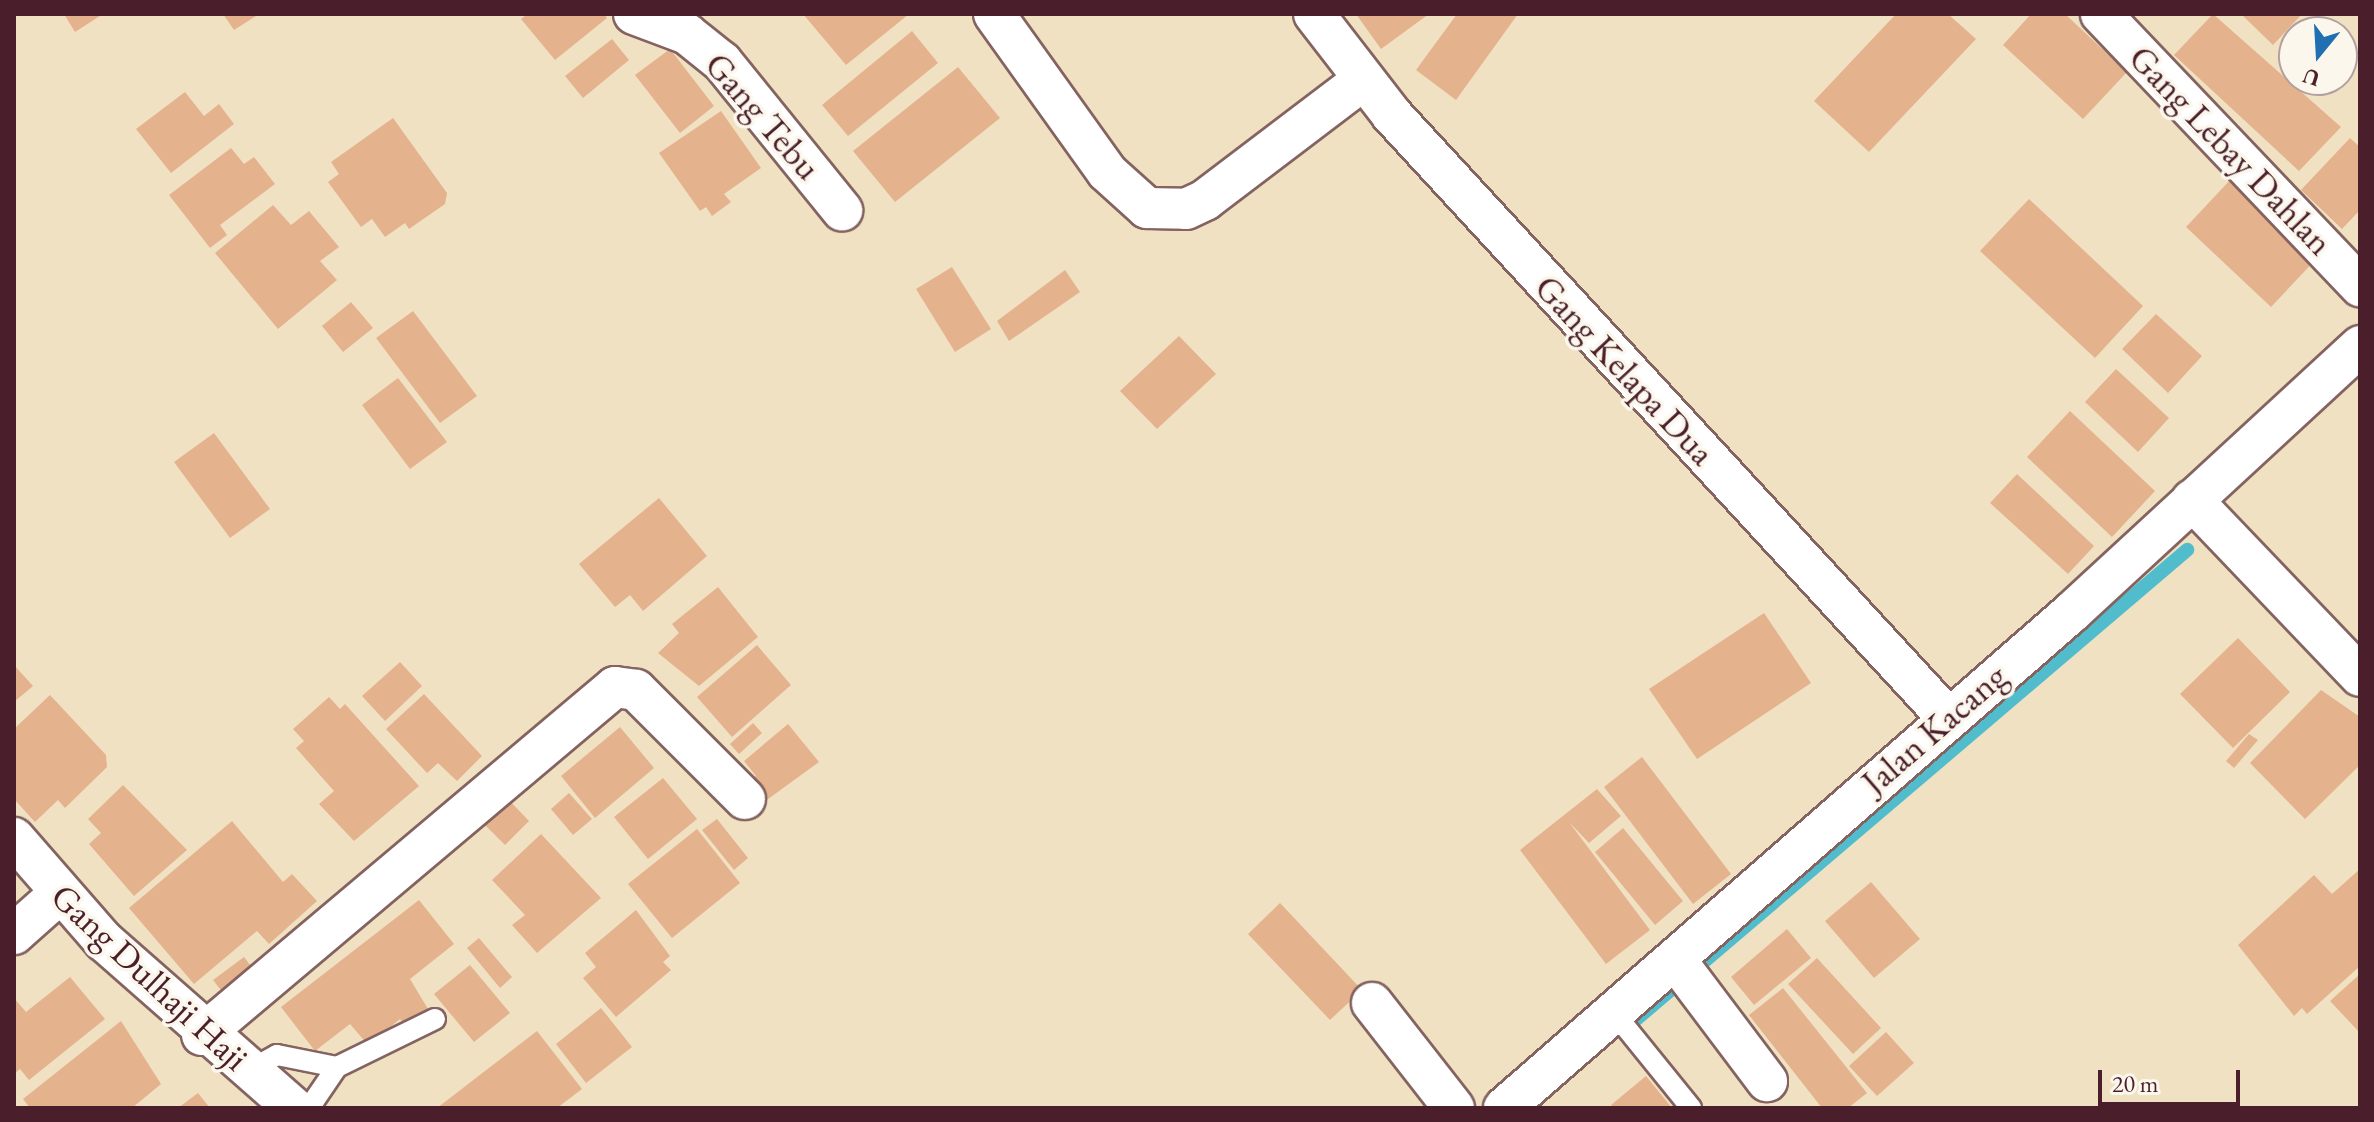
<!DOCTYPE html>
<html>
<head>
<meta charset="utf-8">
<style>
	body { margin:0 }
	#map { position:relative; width:2374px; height:1122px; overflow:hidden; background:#f0e1c3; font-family:"EB Garamond",serif }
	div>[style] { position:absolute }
	.stream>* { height:14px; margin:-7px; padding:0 7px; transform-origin:7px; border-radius:7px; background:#51bdcc }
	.building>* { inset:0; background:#e5b28e }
	.roads { filter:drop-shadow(2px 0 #846360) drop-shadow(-2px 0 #846360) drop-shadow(0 2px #846360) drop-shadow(0 -2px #846360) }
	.lane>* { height:20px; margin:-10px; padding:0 10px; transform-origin:10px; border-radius:10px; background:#fff }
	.street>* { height:40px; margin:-20px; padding:0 20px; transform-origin:20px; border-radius:20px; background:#fff }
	span { translate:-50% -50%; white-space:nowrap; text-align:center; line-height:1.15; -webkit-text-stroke:7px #fbf7ec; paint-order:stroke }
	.street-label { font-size:36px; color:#4a1f2b }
	.frame { position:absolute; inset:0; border:16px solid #4a1f2b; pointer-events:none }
	.north { position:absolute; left:2278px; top:16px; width:80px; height:80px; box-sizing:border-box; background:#fbf7ec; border:2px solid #b4a19f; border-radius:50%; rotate:198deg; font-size:22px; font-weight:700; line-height:32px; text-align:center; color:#4a1f2b }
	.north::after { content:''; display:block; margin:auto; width:28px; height:36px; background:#1f6fb2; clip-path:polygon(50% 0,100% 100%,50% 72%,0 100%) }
	.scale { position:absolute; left:2098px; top:1070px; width:142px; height:36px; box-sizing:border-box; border:4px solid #4a1f2b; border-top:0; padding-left:10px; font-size:24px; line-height:28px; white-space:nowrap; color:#4a1f2b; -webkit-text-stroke:6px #fbf7ec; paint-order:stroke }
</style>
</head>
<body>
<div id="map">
	<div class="stream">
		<i style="left:1627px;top:1027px;width:736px;rotate:-40.42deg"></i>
	</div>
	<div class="building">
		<i style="clip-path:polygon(64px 14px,103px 14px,75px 32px)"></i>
		<i style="clip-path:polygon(223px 14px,259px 14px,234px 30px)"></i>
		<i style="clip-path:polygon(528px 14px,604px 14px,607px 18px,555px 60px,521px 19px)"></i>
		<i style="clip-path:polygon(803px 14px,909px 14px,846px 65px)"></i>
		<i style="clip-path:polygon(1356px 14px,1429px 14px,1381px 49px)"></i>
		<i style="clip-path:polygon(1457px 14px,1518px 14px,1456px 100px,1416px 70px)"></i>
		<i style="clip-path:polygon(1896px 14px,1948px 14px,1976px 39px,1869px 152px,1814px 101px)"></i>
		<i style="clip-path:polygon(2031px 14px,2065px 14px,2127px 72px,2083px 119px,2003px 45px)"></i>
		<i style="clip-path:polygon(2213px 14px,2341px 127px,2299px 171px,2174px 55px)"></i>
		<i style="clip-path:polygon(2241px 14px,2302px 14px,2273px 45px)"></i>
		<i style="clip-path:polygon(912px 31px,938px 63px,848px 136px,822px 105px)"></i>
		<i style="clip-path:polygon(612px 39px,629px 60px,583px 98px,565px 76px)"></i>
		<i style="clip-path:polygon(670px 49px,714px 106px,680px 133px,635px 75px)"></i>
		<i style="clip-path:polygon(958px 67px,1000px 118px,895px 202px,853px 151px)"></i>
		<i style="clip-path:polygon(185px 92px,204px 116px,219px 104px,234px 124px,171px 173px,136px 129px)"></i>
		<i style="clip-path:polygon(721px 111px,761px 168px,724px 194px,731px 202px,712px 216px,706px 207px,700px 211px,659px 153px)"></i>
		<i style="clip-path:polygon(393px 118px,447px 193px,445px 204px,409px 229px,405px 223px,385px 237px,372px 219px,361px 227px,328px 182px,339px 174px,331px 162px)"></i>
		<i style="clip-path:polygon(2350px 138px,2360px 147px,2360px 210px,2342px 229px,2301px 190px)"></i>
		<i style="clip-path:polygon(231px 148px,244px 164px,254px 157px,275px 184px,220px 225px,227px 235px,210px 248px,169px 195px)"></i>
		<i style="clip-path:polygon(2233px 177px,2319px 256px,2271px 307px,2186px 227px)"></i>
		<i style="clip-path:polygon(2029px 199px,2143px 306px,2095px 358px,1980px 251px)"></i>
		<i style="clip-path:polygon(273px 205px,291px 225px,309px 211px,339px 247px,320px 261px,337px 280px,278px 329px,215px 253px)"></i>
		<i style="clip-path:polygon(952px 267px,991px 329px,955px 352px,916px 289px)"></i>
		<i style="clip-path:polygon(1065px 270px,1080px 292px,1009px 341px,997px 321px)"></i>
		<i style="clip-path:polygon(351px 302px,373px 328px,343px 352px,322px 326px)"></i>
		<i style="clip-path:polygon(413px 311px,477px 396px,440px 423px,376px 338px)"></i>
		<i style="clip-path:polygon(2156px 314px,2202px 356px,2168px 393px,2122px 349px)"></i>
		<i style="clip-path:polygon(1179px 336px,1216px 374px,1157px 429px,1120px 391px)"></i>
		<i style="clip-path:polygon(2116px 369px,2169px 418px,2138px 452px,2085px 402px)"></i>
		<i style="clip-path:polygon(398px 378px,447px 442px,410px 469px,362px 405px)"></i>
		<i style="clip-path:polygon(2070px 411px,2155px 491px,2112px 537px,2027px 457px)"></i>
		<i style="clip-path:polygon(214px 433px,270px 509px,230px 538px,174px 462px)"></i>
		<i style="clip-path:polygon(2017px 474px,2094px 546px,2068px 574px,1990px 503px)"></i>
		<i style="clip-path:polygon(659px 498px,707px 556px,643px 611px,630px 595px,615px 607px,579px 564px)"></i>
		<i style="clip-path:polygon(718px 587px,758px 637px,699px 686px,658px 653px,679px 633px,672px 624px)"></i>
		<i style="clip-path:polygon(1764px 613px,1811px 683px,1697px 759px,1649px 689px)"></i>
		<i style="clip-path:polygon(2238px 638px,2290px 692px,2233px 748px,2180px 694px)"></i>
		<i style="clip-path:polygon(757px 645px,791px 685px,732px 737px,697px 697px)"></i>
		<i style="clip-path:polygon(400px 662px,422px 686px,385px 721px,362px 696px)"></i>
		<i style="clip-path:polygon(14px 665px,33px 686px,14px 702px)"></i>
		<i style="clip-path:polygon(2321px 690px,2360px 717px,2360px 765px,2305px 819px,2250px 763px)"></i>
		<i style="clip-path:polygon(424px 694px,482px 756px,457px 781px,438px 763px,427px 773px,386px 729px)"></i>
		<i style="clip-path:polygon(50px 695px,106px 755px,107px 767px,65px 808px,58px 800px,35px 822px,14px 799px,14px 729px)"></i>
		<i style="clip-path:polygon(329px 697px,340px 709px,345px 704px,419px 786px,354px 841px,319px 804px,334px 791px,296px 748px,304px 741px,293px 729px)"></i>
		<i style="clip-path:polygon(753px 723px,762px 733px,739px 754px,730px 744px)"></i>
		<i style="clip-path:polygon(788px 724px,819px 762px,764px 802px,747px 783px,756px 776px,744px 761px)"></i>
		<i style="clip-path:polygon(620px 727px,654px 768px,595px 818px,561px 776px)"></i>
		<i style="clip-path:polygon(2249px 734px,2258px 740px,2234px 768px,2226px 761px)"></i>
		<i style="clip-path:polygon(1642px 757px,1731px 874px,1693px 904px,1604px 787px)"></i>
		<i style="clip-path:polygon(663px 778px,697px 819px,648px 859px,614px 817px)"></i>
		<i style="clip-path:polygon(123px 785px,187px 850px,134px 896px,89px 844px,101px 833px,88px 819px)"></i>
		<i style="clip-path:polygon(1597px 789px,1621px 816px,1589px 843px,1569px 822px,1650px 930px,1606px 964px,1520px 850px)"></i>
		<i style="clip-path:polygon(569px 793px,592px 819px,573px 835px,551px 809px)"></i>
		<i style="clip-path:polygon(507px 798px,529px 821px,505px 845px,482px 822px)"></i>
		<i style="clip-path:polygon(717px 819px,748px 858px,734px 870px,702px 830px)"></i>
		<i style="clip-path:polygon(232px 821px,283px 882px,292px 874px,317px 901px,269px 944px,257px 931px,194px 984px,129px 908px)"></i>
		<i style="clip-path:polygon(1623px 828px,1683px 901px,1655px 925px,1595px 852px)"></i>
		<i style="clip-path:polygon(697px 829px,740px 883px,672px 938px,628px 884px)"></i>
		<i style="clip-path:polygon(541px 834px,601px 898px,537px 953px,512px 925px,525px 915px,492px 880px)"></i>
		<i style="clip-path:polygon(2360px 869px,2360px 966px,2307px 1014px,2302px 1008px,2294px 1016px,2238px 945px,2314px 875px,2332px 894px)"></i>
		<i style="clip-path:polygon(1871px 882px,1920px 939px,1874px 978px,1825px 921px)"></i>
		<i style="clip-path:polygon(419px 900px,454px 944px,410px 979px,428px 1009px,407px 1027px,400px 1019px,368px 1045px,350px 1024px,315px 1051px,281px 1007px)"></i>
		<i style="clip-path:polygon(1280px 903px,1362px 990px,1330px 1020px,1248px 934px)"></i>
		<i style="clip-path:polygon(636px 910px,670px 956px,663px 962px,671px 970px,616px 1017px,583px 978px,596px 967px,585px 953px)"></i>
		<i style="clip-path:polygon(1787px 929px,1811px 958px,1754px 1005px,1731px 977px)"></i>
		<i style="clip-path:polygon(479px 938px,512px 977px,500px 988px,467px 948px)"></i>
		<i style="clip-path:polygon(244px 957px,260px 978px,230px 1002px,213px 980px)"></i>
		<i style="clip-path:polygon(1817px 958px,1881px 1028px,1853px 1054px,1788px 984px)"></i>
		<i style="clip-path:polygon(470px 965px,510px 1013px,474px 1042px,434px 994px)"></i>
		<i style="clip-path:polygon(2360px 974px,2360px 1033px,2330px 1001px)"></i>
		<i style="clip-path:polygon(70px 977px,105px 1019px,29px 1080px,20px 1069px,14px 1074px,14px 998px,26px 1012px)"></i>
		<i style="clip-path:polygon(1783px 988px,1867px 1093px,1848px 1108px,1822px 1108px,1749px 1015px)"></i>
		<i style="clip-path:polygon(601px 1008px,632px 1047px,586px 1083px,556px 1044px)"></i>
		<i style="clip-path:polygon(121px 1021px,161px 1084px,132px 1108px,30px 1108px,23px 1099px)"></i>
		<i style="clip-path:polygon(537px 1031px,582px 1089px,557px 1108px,437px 1108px)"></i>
		<i style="clip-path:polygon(1886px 1032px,1914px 1063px,1877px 1096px,1849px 1066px)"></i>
		<i style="clip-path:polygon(1646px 1076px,1672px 1108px,1614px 1108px,1611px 1105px)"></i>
		<i style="clip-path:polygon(198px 1093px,210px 1108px,178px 1108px)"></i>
	</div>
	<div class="roads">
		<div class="lane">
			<i style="left:1615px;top:1014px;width:121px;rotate:51deg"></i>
			<i style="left:248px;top:1071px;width:33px;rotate:-29deg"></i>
			<i style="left:277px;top:1055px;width:61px;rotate:11.3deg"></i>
			<i style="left:309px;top:1108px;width:50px;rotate:-55.7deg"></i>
			<i style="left:337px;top:1067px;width:109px;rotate:-26.1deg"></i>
		</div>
		<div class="street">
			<i style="left:634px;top:14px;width:57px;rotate:20.7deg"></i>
			<i style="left:687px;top:34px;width:45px;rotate:38.7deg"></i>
			<i style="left:722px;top:62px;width:191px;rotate:51deg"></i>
			<i style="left:994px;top:14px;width:194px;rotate:54.4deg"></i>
			<i style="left:1107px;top:172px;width:54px;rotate:42deg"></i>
			<i style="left:1147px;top:208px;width:39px;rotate:1deg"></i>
			<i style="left:1186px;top:209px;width:21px;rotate:-25deg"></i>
			<i style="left:1205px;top:200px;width:198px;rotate:-37.2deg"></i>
			<i style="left:1314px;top:14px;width:128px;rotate:52.3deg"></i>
			<i style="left:1392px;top:115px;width:817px;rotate:47.33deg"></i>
			<i style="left:2101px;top:14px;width:376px;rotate:46.4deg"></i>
			<i style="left:2192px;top:500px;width:243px;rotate:46.3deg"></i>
			<i style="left:14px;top:838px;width:137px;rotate:48.9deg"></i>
			<i style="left:104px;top:941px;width:253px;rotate:41.3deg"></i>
			<i style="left:14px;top:934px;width:60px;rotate:-41.6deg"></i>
			<i style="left:1675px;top:959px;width:153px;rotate:53deg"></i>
			<i style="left:1372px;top:1003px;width:133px;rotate:52deg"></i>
			<i style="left:202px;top:1035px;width:540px;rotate:-40.12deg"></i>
			<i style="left:615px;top:687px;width:21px;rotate:8deg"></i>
			<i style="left:636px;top:690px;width:154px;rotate:45deg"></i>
			<i style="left:1504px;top:1108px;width:754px;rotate:-41.13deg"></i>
			<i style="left:2072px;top:612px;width:392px;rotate:-42.7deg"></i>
		</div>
	</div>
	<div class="street-label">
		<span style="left:763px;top:116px;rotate:49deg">Gang Tebu</span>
		<span style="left:2231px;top:150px;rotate:46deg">Gang Lebay Dahlan</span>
		<span style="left:1625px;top:370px;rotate:47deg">Gang Kelapa Dua</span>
		<span style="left:1934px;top:729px;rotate:-41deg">Jalan Kacang</span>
		<span style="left:150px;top:977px;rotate:43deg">Gang Dulhaji Haji</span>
	</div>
	<div class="frame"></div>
	<div class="north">U</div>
	<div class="scale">20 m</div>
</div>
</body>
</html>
